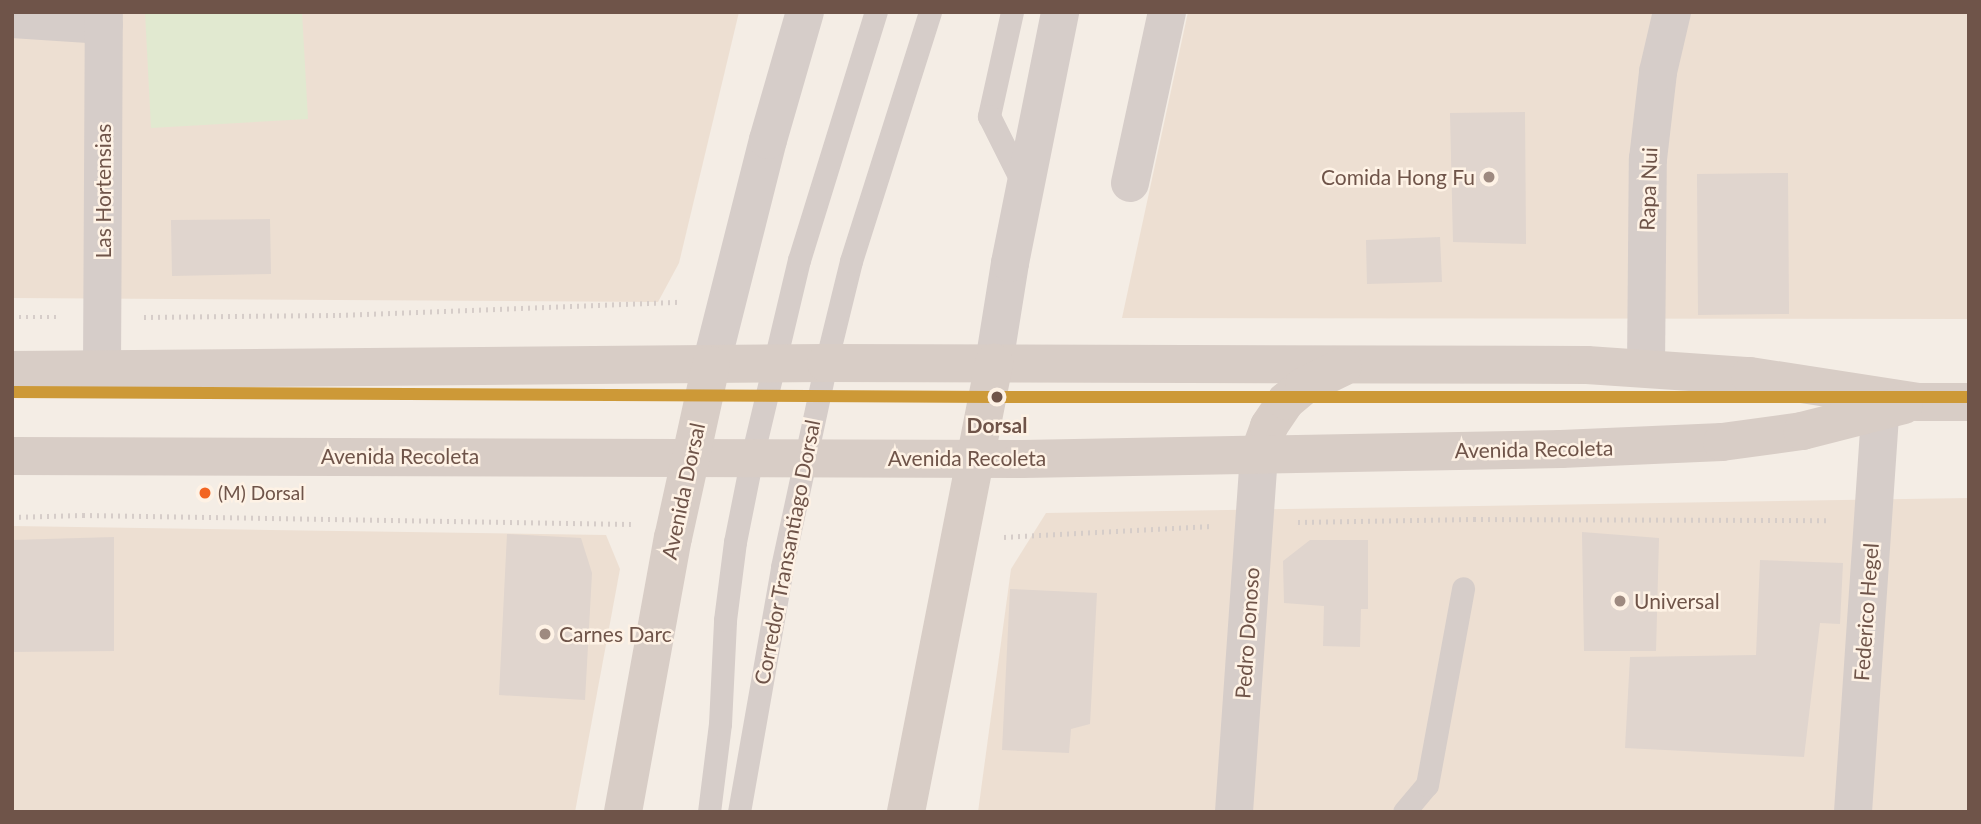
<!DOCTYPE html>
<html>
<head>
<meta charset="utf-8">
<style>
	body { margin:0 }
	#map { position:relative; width:1981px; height:824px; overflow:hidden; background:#f4ede5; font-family:Lato,sans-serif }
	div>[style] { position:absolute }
	.residential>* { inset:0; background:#eddfd2 }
	.green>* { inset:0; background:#e1e9d0 }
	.building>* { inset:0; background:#e0d5ce }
	.path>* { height:4.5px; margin-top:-2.25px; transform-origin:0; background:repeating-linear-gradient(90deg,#d6cdc9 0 2px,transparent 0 7px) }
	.lane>* { height:23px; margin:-11.5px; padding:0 11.5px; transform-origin:11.5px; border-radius:11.5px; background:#d6cdc9 }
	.street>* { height:38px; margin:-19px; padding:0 19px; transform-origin:19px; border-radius:19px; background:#d6cdc9 }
	.secondary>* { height:38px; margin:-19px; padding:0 19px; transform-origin:19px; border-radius:19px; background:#d6cdc9 }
	.primary>* { height:38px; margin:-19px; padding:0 19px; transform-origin:19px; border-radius:19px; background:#d8cdc6 }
	.metro-1>* { height:12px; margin:-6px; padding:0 6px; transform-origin:6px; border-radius:6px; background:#cd9937 }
	.dots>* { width:19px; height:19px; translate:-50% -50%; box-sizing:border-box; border:4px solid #fef2e5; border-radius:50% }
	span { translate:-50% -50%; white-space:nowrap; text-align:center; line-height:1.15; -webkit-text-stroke:5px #fef2e5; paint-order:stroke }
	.bus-label { font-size:19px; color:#6f5449 }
	.left { translate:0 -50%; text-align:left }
	.poi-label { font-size:21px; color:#6f5449 }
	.right { translate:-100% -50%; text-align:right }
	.street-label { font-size:21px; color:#6f5449 }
	.stop-label { font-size:21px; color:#6f5449; font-weight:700 }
	.frame { position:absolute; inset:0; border:14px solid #6f5449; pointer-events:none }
</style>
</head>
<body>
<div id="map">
	<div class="residential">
		<i style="clip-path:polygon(12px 12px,739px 12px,679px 263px,658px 302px,12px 298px)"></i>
		<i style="clip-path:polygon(1188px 12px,1969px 12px,1969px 319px,1122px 318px)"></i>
		<i style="clip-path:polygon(1969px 498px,1969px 812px,978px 812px,1011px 569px,1046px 513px)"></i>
		<i style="clip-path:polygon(12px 526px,606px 535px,620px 569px,575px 812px,12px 812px)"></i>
	</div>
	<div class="green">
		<i style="clip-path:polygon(145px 12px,302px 12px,308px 119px,151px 128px)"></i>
	</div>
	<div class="building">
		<i style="clip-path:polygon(1525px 112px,1526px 244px,1453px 242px,1450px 113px)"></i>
		<i style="clip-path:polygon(1788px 173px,1789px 314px,1698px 315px,1697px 174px)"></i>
		<i style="clip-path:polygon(270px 219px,271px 274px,172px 276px,171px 220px)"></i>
		<i style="clip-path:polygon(1440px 237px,1442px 282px,1367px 284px,1366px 240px)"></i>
		<i style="clip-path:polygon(1582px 532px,1659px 538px,1656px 651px,1584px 651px)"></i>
		<i style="clip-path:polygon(507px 534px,581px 538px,592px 573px,585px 700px,499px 695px)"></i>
		<i style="clip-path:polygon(114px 537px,114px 651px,12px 652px,12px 540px)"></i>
		<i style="clip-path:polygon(1310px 540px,1368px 540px,1368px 609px,1361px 609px,1360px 647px,1323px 646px,1324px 606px,1284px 603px,1283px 561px)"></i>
		<i style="clip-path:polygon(1760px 560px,1843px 563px,1840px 624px,1820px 623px,1804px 757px,1625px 748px,1630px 657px,1756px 655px)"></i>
		<i style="clip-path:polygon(1010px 589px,1097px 593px,1090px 724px,1071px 729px,1069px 753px,1002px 750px)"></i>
	</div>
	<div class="path">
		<i style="left:12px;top:317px;width:46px"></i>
		<i style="left:144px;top:317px;width:195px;rotate:-0.6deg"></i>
		<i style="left:339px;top:315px;width:342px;rotate:-2.2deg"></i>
		<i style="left:12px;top:517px;width:71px;rotate:-1.6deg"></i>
		<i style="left:83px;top:515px;width:548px;rotate:0.94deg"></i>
		<i style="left:1298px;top:522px;width:176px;rotate:-1deg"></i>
		<i style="left:1474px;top:519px;width:354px;rotate:0.2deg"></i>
		<i style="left:1004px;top:537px;width:208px;rotate:-3deg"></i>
	</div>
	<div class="lane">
		<i style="left:1012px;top:12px;width:107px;rotate:102.5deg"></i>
		<i style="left:989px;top:116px;width:78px;rotate:63.4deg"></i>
		<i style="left:709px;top:812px;width:89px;rotate:-82.9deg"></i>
		<i style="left:720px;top:724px;width:104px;rotate:-87.2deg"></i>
		<i style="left:725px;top:620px;width:79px;rotate:-82.7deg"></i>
		<i style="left:735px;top:542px;width:87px;rotate:-78.7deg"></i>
		<i style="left:752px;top:457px;width:203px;rotate:-76.6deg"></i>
		<i style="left:799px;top:260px;width:260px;rotate:-72.8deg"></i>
		<i style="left:739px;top:812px;width:249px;rotate:-80deg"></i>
		<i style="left:782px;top:567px;width:209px;rotate:-77.8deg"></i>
		<i style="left:826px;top:363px;width:105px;rotate:-76.2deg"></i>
		<i style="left:851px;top:261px;width:261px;rotate:-72.4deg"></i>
		<i style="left:1404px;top:812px;width:35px;rotate:-50deg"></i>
		<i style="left:1427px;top:785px;width:200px;rotate:-79.6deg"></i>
	</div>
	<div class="street">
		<i style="left:12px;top:19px;width:92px;rotate:3.7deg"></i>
		<i style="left:1130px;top:183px;width:175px;rotate:-77.8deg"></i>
		<i style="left:1646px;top:368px;width:209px;rotate:-89.5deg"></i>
		<i style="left:1648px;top:159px;width:88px;rotate:-83.4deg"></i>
		<i style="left:1658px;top:72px;width:62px;rotate:-76.9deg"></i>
		<i style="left:102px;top:369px;width:357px;rotate:-89.7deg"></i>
		<i style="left:1234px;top:812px;width:359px;rotate:-86deg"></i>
		<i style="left:1853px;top:812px;width:401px;rotate:-86.1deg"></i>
	</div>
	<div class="secondary">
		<i style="left:994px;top:363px;width:101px;rotate:-80.9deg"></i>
		<i style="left:1010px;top:263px;width:256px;rotate:-78.7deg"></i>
		<i style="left:711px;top:365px;width:232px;rotate:-75.8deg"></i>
		<i style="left:768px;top:140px;width:133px;rotate:-73.9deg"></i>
	</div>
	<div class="primary">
		<i style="left:12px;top:370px;width:814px;rotate:-0.49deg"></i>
		<i style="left:826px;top:363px;width:761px;rotate:0.15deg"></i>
		<i style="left:1587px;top:365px;width:163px;rotate:3.9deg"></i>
		<i style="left:1750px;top:376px;width:169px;rotate:8.8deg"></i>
		<i style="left:1917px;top:402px;width:52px"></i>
		<i style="left:1259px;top:454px;width:30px;rotate:-70deg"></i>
		<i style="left:1269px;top:426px;width:30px;rotate:-56deg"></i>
		<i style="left:1286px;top:401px;width:23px;rotate:-40deg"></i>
		<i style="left:1304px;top:386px;width:43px;rotate:-26deg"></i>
		<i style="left:12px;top:456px;width:1010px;rotate:0.17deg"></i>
		<i style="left:1022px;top:459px;width:539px;rotate:-1.06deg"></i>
		<i style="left:1561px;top:449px;width:161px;rotate:-2.5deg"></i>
		<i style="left:1722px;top:442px;width:81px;rotate:-7.8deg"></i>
		<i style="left:1802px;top:431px;width:105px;rotate:-14.3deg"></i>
		<i style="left:623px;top:812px;width:279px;rotate:-79.7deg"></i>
		<i style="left:673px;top:538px;width:177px;rotate:-77.6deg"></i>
		<i style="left:906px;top:812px;width:458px;rotate:-78.9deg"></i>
	</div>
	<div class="metro-1">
		<i style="left:12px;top:392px;width:982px;rotate:0.29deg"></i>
		<i style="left:994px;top:397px;width:975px"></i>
	</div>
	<div class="dots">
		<i style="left:1489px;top:177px;background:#9e8a80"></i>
		<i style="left:997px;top:397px;background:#6f5449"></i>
		<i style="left:205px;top:493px;background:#f26522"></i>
		<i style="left:1620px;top:601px;background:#9e8a80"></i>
		<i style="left:545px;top:634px;background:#9e8a80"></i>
	</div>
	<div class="bus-label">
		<span class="left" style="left:218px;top:493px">(M) Dorsal</span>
	</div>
	<div class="poi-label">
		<span class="right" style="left:1475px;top:177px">Comida Hong Fu</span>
		<span class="left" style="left:1634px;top:601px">Universal</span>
		<span class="left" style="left:559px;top:634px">Carnes Darc</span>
	</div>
	<div class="street-label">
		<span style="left:1648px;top:189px;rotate:-88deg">Rapa Nui</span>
		<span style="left:103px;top:191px;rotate:-90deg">Las Hortensias</span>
		<span style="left:1534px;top:449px;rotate:-1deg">Avenida Recoleta</span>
		<span style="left:400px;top:456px">Avenida Recoleta</span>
		<span style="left:967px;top:458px">Avenida Recoleta</span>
		<span style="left:683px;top:491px;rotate:-78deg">Avenida Dorsal</span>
		<span style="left:787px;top:552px;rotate:-79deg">Corredor Transantiago Dorsal</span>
		<span style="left:1866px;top:612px;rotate:-86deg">Federico Hegel</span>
		<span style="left:1247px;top:633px;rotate:-86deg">Pedro Donoso</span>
	</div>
	<div class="stop-label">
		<span style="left:997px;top:425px">Dorsal</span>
	</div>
	<div class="frame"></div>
</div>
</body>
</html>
